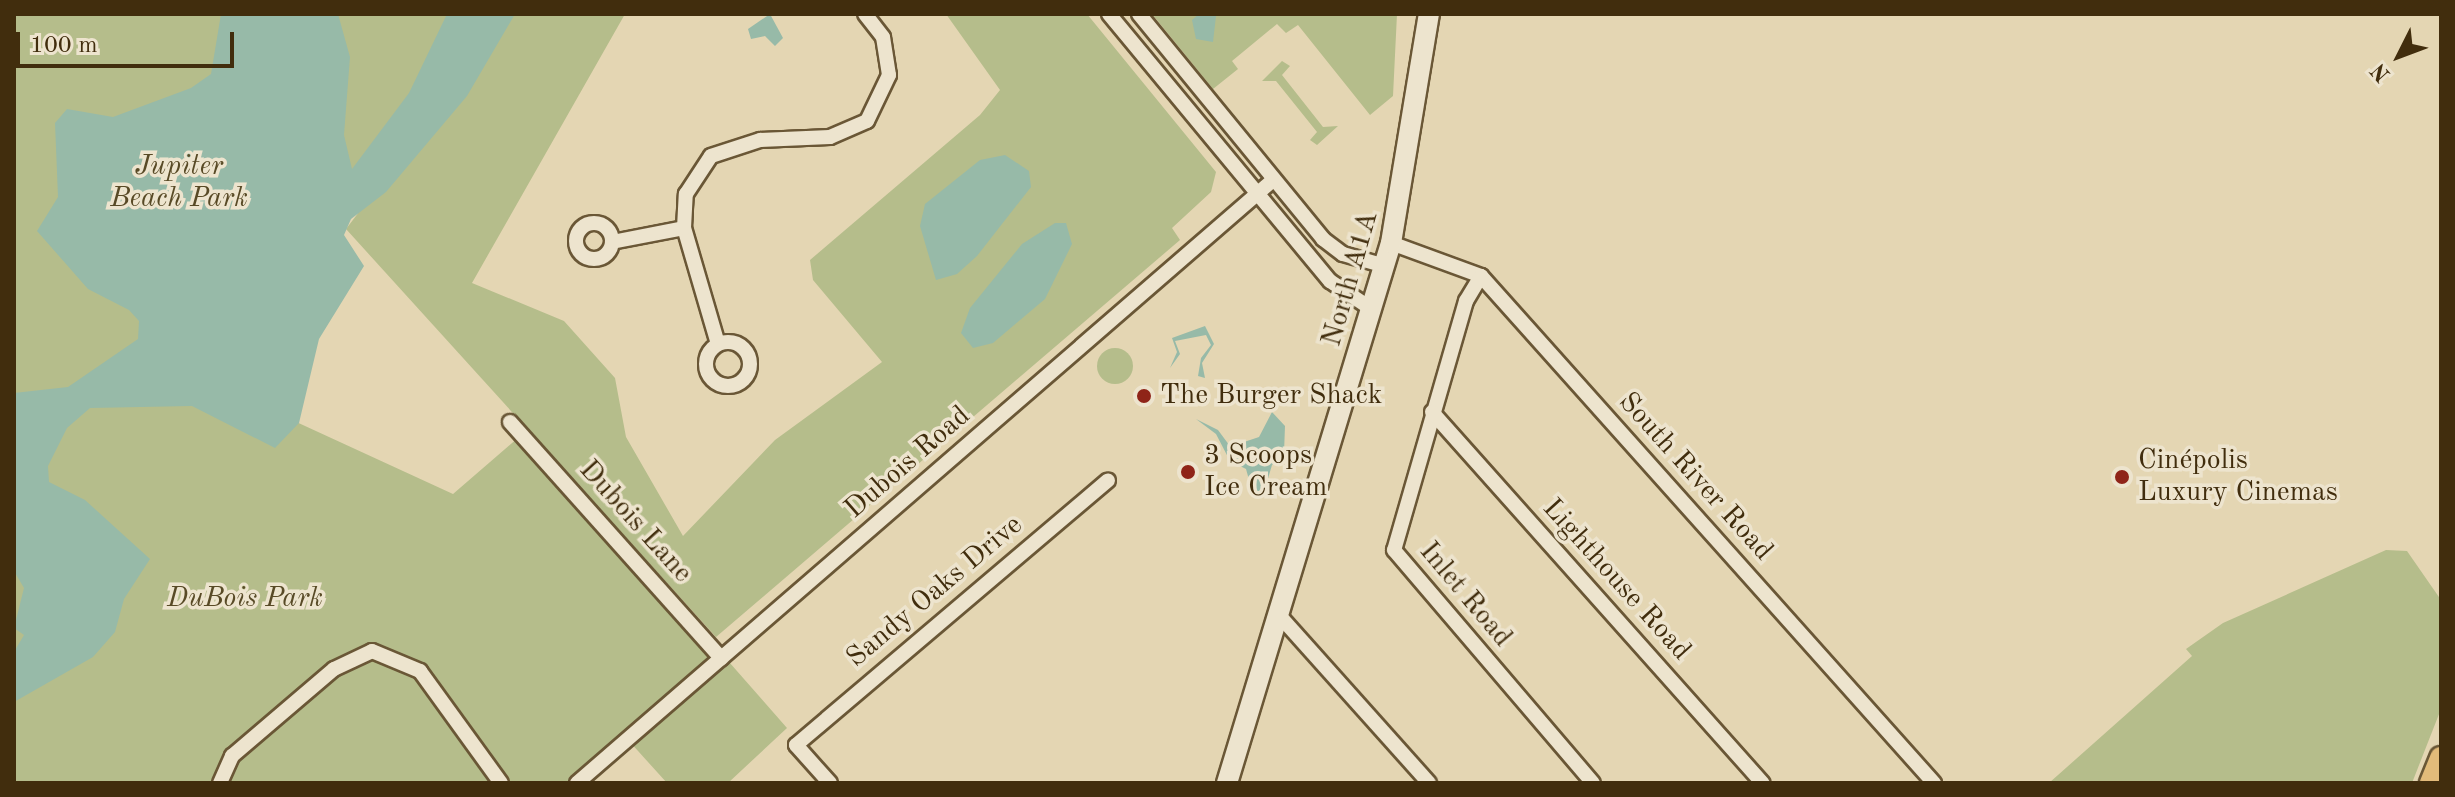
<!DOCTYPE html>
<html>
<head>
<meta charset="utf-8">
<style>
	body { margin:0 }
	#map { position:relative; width:2455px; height:797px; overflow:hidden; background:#e4d6b3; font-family:"Old Standard TT",serif }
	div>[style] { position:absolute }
	.green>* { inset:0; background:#b5bd8b }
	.round { border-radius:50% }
	.water>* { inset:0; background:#97baa8 }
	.roads { filter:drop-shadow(2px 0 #6a5736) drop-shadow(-2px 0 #6a5736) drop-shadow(0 2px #6a5736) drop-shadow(0 -2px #6a5736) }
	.street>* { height:14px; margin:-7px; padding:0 7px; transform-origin:7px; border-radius:7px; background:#ede4ce }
	.street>.ring { margin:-7px; padding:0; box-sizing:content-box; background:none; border:14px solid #ede4ce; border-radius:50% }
	.secondary>* { height:20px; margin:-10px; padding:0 10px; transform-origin:10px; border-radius:10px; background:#ede4ce }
	.primary>* { height:22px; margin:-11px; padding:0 11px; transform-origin:11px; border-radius:11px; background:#e2bb7a }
	.dots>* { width:22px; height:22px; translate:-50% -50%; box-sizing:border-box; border:4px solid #ede4ce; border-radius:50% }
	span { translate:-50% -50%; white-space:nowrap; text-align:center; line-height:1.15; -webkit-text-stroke:7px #ede4ce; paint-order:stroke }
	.park-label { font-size:28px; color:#584a26; font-style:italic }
	.street-label { font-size:28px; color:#412d0d }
	.poi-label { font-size:28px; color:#412d0d }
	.left { translate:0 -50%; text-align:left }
	.frame { position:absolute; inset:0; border:16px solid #412d0d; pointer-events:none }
	.north { position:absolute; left:2359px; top:16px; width:80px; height:80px; -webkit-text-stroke:6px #ede4ce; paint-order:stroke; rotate:228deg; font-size:22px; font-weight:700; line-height:32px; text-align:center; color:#412d0d }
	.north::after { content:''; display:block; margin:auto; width:28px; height:36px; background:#412d0d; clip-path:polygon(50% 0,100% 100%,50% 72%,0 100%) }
	.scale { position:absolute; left:16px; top:32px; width:218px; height:36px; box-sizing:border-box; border:4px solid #412d0d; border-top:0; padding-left:10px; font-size:24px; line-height:28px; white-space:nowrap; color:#412d0d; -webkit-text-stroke:6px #ede4ce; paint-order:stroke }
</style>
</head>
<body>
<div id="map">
	<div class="green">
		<i style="clip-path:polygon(14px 14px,488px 14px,337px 228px,292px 420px,453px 494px,526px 431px,787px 728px,728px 783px,667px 783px,629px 741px,584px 783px,14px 783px)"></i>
		<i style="clip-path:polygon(510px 14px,625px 14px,472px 283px,564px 321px,615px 378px,626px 437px,683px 536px,775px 440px,882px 362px,813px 280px,810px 260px,980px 115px,1000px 90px,946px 14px,1087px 14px,1216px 172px,1211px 192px,1172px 228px,1180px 240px,716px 637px,346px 229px)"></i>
		<i style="clip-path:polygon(1152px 14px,1397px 14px,1393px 96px,1370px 115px,1298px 25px,1286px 33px,1277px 24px,1232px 61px,1238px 69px,1213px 89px)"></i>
		<i style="clip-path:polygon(1282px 61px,1290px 66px,1282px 75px,1323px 127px,1338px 126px,1317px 145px,1310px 140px,1317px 132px,1276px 81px,1262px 81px)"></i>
		<i class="round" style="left:1097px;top:348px;width:36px;height:36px"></i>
		<i style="clip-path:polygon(2386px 550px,2407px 551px,2441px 600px,2441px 709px,2412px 783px,2049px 783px,2192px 656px,2186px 649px,2223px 623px)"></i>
	</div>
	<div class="water">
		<i style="clip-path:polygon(221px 14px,338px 14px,350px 57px,344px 135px,352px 169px,409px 93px,447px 14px,515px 14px,467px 96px,386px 192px,351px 219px,344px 235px,364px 266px,319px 339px,299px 423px,275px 448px,192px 406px,90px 408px,67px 428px,48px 466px,49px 482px,85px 500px,150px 559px,124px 599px,115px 632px,93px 657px,14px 702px,14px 652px,24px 635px,14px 628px,24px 588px,14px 571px,14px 393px,68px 387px,138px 339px,139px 321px,129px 310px,88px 289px,37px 231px,58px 197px,55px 123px,67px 109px,113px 117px,191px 88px,211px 74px)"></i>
		<i style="clip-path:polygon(770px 14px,783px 38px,775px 46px,765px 36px,751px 39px,748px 29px)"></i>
		<i style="clip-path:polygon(1199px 14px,1216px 16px,1213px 42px,1196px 39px,1192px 20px)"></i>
		<i style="clip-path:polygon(1005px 155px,1029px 171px,1031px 187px,977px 256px,957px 274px,936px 280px,920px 226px,925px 204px,980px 160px)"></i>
		<i style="clip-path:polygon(1055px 223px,1066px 223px,1072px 244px,1045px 299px,993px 343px,973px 348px,961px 333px,970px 308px,1022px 244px)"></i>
		<i style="clip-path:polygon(1205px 326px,1214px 344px,1202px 363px,1205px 378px,1198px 376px,1201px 358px,1211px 345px,1206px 335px,1175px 341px,1180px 354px,1170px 368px,1177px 352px,1172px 338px)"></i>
		<i style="clip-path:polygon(1272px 412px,1285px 426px,1284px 453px,1272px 465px,1264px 492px,1253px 494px,1246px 469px,1230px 461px,1216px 434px,1196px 419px,1218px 430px,1241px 461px,1244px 442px,1259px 437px)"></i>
	</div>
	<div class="roads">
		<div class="street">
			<i style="left:1109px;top:14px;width:347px;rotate:50.4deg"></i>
			<i style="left:1330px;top:281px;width:52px;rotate:34deg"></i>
			<i style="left:1139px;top:14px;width:291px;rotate:50.7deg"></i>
			<i style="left:1323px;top:239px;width:25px;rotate:37deg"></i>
			<i style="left:1343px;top:254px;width:44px;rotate:15.9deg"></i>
			<i class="ring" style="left:576px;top:223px;width:22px;height:22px"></i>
			<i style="left:612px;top:242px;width:73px;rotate:-11deg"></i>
			<i style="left:1391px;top:243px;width:96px;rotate:20.1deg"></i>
			<i style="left:1481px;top:276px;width:680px;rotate:48.22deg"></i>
			<i style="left:1481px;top:276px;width:29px;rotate:121deg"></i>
			<i style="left:1466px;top:301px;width:259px;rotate:106.1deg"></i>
			<i style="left:1394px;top:550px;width:306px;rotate:49.5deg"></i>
			<i class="ring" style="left:706px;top:342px;width:30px;height:30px"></i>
			<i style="left:718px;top:344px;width:121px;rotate:-106.3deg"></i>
			<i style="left:684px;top:228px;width:34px;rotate:-87deg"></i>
			<i style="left:686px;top:194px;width:45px;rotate:-56.7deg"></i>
			<i style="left:711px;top:156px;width:52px;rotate:-18.1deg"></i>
			<i style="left:760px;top:140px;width:70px;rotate:-2.5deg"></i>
			<i style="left:830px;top:137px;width:40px;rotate:-23.4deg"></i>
			<i style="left:867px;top:121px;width:51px;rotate:-64.4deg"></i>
			<i style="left:889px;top:75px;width:38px;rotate:-99deg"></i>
			<i style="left:883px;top:37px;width:29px;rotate:-128deg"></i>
			<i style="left:1432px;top:412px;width:497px;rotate:48.3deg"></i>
			<i style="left:510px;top:422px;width:317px;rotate:48.2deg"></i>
			<i style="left:1277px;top:613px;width:228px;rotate:48.2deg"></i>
			<i style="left:220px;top:783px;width:30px;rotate:-66deg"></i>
			<i style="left:232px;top:756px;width:134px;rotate:-40.5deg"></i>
			<i style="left:334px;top:669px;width:42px;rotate:-25.3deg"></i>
			<i style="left:372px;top:651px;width:52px;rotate:22.6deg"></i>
			<i style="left:420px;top:671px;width:138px;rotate:54.1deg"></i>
			<i style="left:577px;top:783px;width:919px;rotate:-40.9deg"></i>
			<i style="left:830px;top:783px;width:51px;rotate:-131.8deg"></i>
			<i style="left:796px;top:745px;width:409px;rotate:-40.3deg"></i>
		</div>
		<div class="secondary">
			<i style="left:1227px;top:783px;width:564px;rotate:-73.11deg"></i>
			<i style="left:1391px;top:243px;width:232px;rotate:-80.6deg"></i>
		</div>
		<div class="primary">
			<i style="left:2431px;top:783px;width:27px;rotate:-68deg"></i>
		</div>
	</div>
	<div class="dots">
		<i style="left:1144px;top:396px;background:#8f2418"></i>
		<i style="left:1188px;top:472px;background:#8f2418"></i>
		<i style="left:2122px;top:477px;background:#8f2418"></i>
	</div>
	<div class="park-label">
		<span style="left:179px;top:183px">Jupiter<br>Beach Park</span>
		<span style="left:245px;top:599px">DuBois Park</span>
	</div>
	<div class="street-label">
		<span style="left:1351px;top:279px;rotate:-74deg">North A1A</span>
		<span style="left:908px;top:463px;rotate:-41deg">Dubois Road</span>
		<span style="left:1695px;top:477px;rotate:48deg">South River Road</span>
		<span style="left:635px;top:522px;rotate:48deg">Dubois Lane</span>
		<span style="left:1616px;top:580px;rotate:48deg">Lighthouse Road</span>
		<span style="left:935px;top:592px;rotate:-40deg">Sandy Oaks Drive</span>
		<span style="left:1465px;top:595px;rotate:50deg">Inlet Road</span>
	</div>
	<div class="poi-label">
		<span class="left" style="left:1160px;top:396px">The Burger Shack</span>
		<span class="left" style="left:1204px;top:472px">3 Scoops<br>Ice Cream</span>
		<span class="left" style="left:2138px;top:477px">Cinépolis<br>Luxury Cinemas</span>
	</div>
	<div class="frame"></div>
	<div class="north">N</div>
	<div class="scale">100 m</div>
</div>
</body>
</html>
